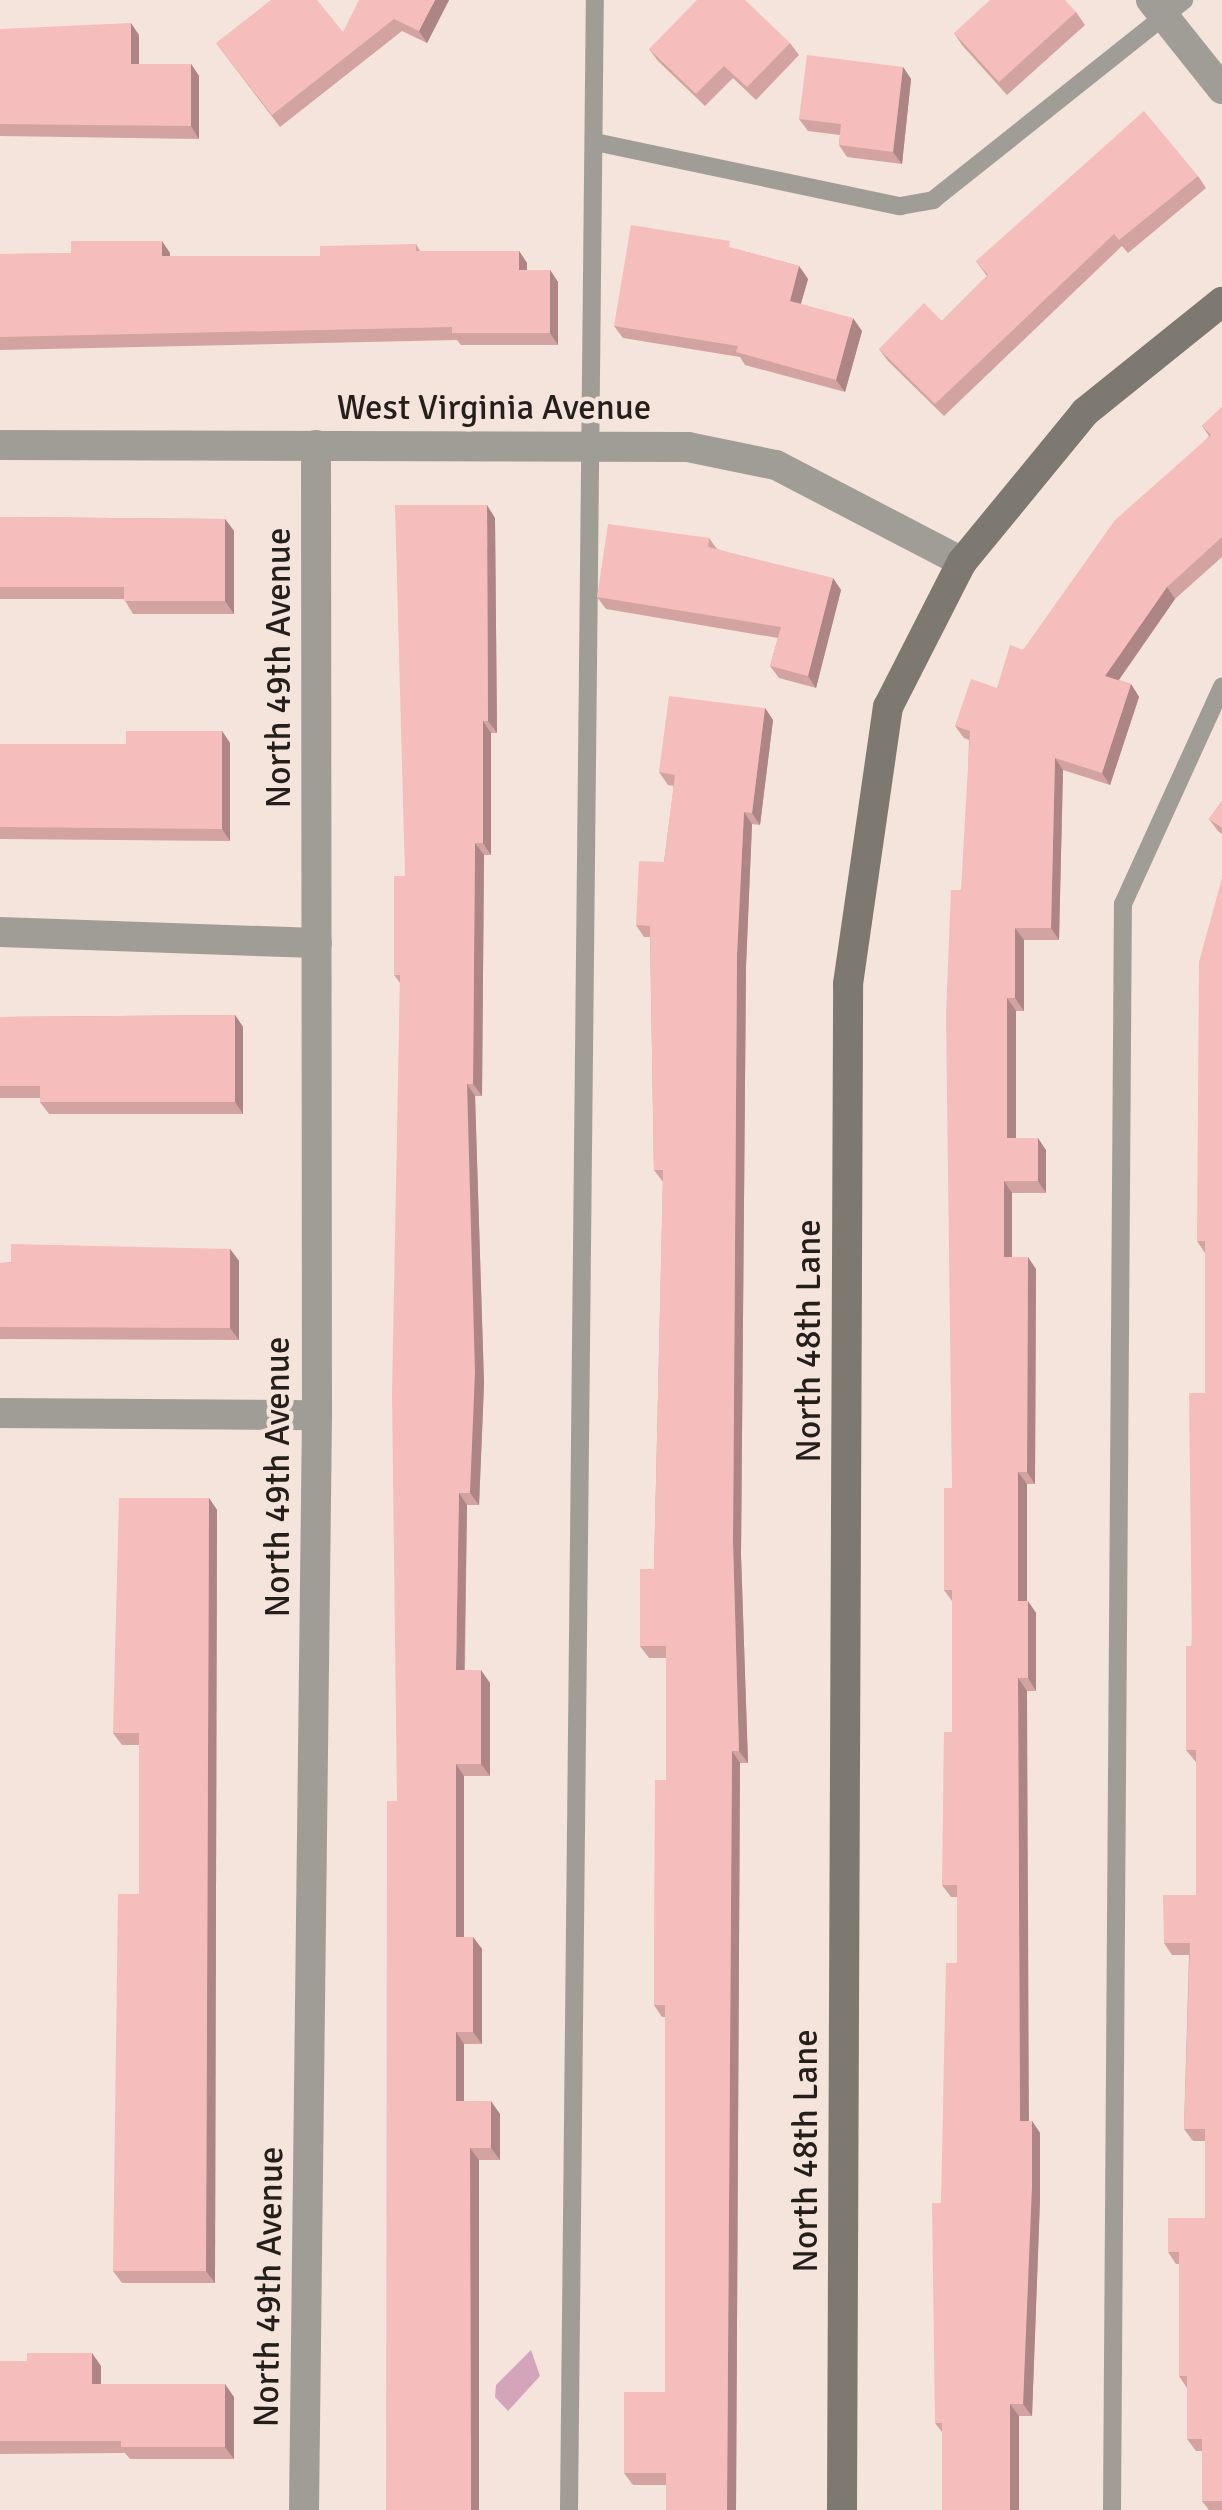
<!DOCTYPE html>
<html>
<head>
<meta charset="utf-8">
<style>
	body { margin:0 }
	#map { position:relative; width:1222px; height:2510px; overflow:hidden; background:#f4e4db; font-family:Signika,sans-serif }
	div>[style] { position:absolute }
	.water>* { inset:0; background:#d4a4ba }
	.lane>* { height:18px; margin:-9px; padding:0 9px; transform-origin:9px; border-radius:9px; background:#a09d97 }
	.street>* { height:30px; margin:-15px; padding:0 15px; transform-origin:15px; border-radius:15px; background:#a09d97 }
	.secondary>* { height:30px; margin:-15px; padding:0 15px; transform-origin:15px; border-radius:15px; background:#7e7970 }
	.wall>* { inset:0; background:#d3a3a2 }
	.shaded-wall>* { inset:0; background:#ac8584 }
	.building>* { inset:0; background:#f5bebc }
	span { translate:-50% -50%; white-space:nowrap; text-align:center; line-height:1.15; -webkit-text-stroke:9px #f4e4db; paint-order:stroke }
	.street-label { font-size:35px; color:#251f1c }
</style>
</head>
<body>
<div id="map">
	<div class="water">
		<i style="clip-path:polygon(531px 2350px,540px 2376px,508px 2411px,495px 2397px,496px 2385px)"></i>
	</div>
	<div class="lane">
		<i style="left:595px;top:142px;width:312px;rotate:11.9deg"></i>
		<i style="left:900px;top:206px;width:34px;rotate:-10deg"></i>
		<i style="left:933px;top:200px;width:321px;rotate:-38.5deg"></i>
		<i style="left:569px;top:2510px;width:2510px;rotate:-89.41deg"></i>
		<i style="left:1112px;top:2510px;width:1606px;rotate:-89.61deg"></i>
		<i style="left:1123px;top:904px;width:239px;rotate:-65.5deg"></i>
	</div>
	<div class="street">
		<i style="left:1151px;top:0;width:114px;rotate:51.4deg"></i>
		<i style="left:0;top:445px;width:688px;rotate:0.17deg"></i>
		<i style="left:688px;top:447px;width:90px;rotate:11.6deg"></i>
		<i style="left:776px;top:465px;width:210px;rotate:27.5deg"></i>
		<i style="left:0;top:932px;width:317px;rotate:2deg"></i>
		<i style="left:0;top:1413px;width:317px;rotate:0.4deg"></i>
		<i style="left:304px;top:2510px;width:1095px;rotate:-89.32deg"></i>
		<i style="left:317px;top:1415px;width:970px;rotate:-90.06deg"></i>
	</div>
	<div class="secondary">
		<i style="left:842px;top:2510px;width:1526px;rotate:-89.77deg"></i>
		<i style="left:848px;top:984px;width:280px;rotate:-81.8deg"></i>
		<i style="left:888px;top:707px;width:163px;rotate:-63deg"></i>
		<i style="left:962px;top:562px;width:194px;rotate:-50.6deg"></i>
		<i style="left:1085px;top:412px;width:176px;rotate:-38.8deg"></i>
	</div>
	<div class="wall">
		<i style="clip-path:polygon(449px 0,427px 43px,402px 31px,280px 127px,216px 43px,343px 32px)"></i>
		<i style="clip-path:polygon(1076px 12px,1085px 25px,1007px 95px,962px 45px,954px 33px)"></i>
		<i style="clip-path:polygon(0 29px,139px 35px,139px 64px,191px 64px,199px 76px,199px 139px,0 136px)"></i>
		<i style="clip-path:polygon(790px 43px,799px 55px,756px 100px,733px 78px,705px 106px,658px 61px,649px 49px)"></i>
		<i style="clip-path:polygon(903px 67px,911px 79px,902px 164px,847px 157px,839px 145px,840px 135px,808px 131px,799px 119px)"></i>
		<i style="clip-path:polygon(1198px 176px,1206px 188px,1128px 253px,1122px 246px,944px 416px,888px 361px,879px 349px,942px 321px,987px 276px,976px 261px)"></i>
		<i style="clip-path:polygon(416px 244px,420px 251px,519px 251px,527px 263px,527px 270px,550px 270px,558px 282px,558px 345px,461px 345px,457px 340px,0 350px,0 254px,170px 253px,170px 256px,320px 256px)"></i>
		<i style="clip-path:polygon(736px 249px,799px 266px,808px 279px,801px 304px,862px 331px,845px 392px,745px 365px,740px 357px,623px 338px,614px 326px)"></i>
		<i style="clip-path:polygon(1222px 407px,1222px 557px,1175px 599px,1119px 680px,1131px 684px,1139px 697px,1110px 785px,1063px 770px,1059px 940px,1024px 940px,1024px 1011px,1016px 1011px,1016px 1138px,1046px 1150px,1046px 1193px,1012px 1193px,1012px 1257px,1036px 1269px,1035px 1484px,1027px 1484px,1027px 1601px,1036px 1613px,1036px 1691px,1027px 1691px,1027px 1975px,1028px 2121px,1032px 2121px,1040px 2133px,1040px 2199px,1032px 2416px,1019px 2416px,1019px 2510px,942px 2432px,935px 2423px,941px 2203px,957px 1963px,957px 1897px,951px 1897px,942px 1885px,952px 1732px,952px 1601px,944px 1590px,952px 1488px,969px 740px,964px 738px,955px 726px,997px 688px,1023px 650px,1209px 436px,1202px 426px)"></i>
		<i style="clip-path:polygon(0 517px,225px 519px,234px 531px,234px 614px,133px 614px,124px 599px,0 599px)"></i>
		<i style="clip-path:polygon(495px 518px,497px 733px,491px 733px,491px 855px,484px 855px,482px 1096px,475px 1096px,484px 1384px,479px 1505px,467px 1505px,465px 1670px,490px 1683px,490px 1776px,464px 1776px,464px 1937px,473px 1937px,482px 1949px,482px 2044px,464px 2044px,464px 2101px,500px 2114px,500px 2160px,479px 2160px,479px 2510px,397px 1801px,400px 983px,394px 975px,405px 876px)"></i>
		<i style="clip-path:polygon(709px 538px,717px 549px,841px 590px,816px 688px,779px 678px,770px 666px,778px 638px,606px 609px,597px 597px)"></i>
		<i style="clip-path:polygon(765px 708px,773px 720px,760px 825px,752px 824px,746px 966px,741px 1555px,748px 1763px,740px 1763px,736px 2510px,666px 2510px,666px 2485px,633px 2485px,624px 2473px,665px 2392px,665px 2017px,662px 2017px,654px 2005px,666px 1780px,666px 1658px,649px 1658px,640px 1646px,654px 1569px,663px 1182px,654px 1170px,650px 937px,644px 937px,636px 925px,664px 862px,674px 786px,668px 785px,659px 772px)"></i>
		<i style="clip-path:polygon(222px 731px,230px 743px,230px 841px,0 839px,0 744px,126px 744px)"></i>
		<i style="clip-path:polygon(1222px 801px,1222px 834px,1218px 831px,1209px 819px)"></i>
		<i style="clip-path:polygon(1222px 878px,1222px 2510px,1209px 2510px,1202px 2501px,1202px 2451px,1196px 2451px,1187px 2439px,1187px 2388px,1179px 2376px,1179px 2264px,1176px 2264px,1168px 2252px,1205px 2218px,1205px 2141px,1193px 2141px,1184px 2129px,1189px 1955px,1172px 1955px,1164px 1943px,1196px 1895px,1196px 1762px,1186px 1750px,1205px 1393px,1205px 1253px,1197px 1241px)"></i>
		<i style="clip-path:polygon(235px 1015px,243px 1027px,243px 1114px,49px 1114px,40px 1102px,40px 1098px,0 1098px,0 1017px)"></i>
		<i style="clip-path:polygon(230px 1249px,239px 1261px,239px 1340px,0 1339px,0 1263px)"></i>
		<i style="clip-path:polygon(209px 1498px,217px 1510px,215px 2283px,122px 2283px,113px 2271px,139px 1894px,139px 1745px,122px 1745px,113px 1733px)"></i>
		<i style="clip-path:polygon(0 2361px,101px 2366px,101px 2384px,234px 2397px,234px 2459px,130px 2459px,125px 2453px,0 2454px)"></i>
	</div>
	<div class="shaded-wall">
		<i style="clip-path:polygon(435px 0,449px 0,427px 43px,419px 31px)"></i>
		<i style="clip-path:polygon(131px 23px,139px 35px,139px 76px,131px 64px)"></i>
		<i style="clip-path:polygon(191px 64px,199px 76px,199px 139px,191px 126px)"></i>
		<i style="clip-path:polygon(903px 67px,911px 79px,902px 164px,893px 152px)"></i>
		<i style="clip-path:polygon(162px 241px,170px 253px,170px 268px,162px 256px)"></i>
		<i style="clip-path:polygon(519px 251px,527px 263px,527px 282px,519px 270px)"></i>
		<i style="clip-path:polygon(799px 266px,808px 279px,798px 313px,790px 301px)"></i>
		<i style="clip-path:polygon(550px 270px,558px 282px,558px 345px,550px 333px)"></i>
		<i style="clip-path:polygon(853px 318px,862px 331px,845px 392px,836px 380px)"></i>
		<i style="clip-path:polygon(487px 505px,495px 518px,497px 733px,488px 721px)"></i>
		<i style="clip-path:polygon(225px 519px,234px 531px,234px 614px,225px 601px)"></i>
		<i style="clip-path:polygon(833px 578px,841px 590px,816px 688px,808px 676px)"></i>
		<i style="clip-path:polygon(1167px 587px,1175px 599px,1113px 688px,1105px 676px)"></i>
		<i style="clip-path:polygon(1131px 684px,1139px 697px,1110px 785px,1102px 773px)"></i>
		<i style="clip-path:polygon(765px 708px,773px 720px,760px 825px,752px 813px)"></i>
		<i style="clip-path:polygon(483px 721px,491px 733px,491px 855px,483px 843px)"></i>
		<i style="clip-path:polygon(222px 731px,230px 743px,230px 841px,222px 829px)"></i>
		<i style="clip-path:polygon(1055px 758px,1063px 770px,1059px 940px,1051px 928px)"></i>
		<i style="clip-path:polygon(744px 812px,752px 824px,746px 966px,741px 1555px,748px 1763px,739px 1751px,733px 1543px,737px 954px)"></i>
		<i style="clip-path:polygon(475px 843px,484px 855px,482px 1096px,473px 1084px)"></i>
		<i style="clip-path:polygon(1015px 928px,1024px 940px,1024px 1011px,1015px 998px)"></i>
		<i style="clip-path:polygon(1007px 998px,1016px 1011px,1016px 1150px,1007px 1138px)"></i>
		<i style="clip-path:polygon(235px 1015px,243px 1027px,243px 1114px,235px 1102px)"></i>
		<i style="clip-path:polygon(467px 1084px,475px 1096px,484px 1384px,479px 1505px,470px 1493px)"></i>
		<i style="clip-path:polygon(1038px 1138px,1046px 1150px,1046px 1193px,1038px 1181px)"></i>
		<i style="clip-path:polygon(1004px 1181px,1012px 1193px,1012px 1269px,1004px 1257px)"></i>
		<i style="clip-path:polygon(230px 1249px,239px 1261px,239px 1340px,230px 1328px)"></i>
		<i style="clip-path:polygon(1028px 1257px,1036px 1269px,1035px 1484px,1027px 1472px)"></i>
		<i style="clip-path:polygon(1018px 1472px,1027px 1484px,1027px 1613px,1018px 1601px)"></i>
		<i style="clip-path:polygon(459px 1493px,467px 1505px,464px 1683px,456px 1670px)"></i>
		<i style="clip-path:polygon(209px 1498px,217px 1510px,215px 2283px,206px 2271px)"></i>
		<i style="clip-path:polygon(1028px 1601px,1036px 1613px,1036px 1691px,1028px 1678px)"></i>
		<i style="clip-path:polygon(481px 1670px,490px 1683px,490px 1776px,481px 1764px)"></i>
		<i style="clip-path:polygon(1018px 1678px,1027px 1691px,1029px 2133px,1020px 2121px)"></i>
		<i style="clip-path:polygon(732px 1751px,740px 1763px,736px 2510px,727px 2510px)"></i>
		<i style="clip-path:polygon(456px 1764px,464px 1776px,464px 1949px,456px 1937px)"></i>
		<i style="clip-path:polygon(473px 1937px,482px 1949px,482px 2044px,473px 2032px)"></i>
		<i style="clip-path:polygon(456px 2032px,464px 2044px,464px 2114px,456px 2101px)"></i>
		<i style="clip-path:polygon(491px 2101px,500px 2114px,500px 2160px,491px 2148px)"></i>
		<i style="clip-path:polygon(1032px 2121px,1040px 2133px,1040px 2199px,1032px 2416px,1023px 2404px)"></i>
		<i style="clip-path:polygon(470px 2148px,479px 2160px,479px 2510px,471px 2510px)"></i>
		<i style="clip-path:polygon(92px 2353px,101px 2366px,101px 2397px,92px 2384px)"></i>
		<i style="clip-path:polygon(225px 2384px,234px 2397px,234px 2459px,225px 2447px)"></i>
		<i style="clip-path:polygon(1010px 2404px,1019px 2416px,1019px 2510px,1010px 2510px)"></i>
	</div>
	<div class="building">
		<i style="clip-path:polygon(271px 0,317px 0,343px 32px,359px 0,435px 0,419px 31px,394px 19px,272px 115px,216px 43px)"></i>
		<i style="clip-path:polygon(697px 0,745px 0,790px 43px,747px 87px,724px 66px,696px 94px,649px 49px)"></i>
		<i style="clip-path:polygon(990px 0,1065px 0,1076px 12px,999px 82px,954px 33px)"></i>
		<i style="clip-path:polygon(131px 23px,131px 64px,191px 64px,191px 126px,0 124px,0 29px)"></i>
		<i style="clip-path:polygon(807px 55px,903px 67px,893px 152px,839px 145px,841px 124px,799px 119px)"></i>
		<i style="clip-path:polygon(1144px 111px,1198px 176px,1119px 240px,1114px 234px,935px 404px,879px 349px,924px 303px,942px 321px,988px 275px,976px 261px)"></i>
		<i style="clip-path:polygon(631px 225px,730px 241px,729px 247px,799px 266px,790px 301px,853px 318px,836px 380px,736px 352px,738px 346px,614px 326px)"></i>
		<i style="clip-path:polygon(71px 241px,162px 241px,162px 256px,320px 256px,320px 246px,416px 244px,416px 251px,519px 251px,519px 270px,550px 270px,550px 333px,452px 333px,452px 327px,0 337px,0 254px,71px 253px)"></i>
		<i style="clip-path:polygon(1222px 407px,1222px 537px,1167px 587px,1105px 676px,1131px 684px,1102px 773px,1055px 758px,1051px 928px,1015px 928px,1015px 998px,1007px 998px,1007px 1138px,1038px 1138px,1038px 1181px,1004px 1181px,1004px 1257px,1028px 1257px,1027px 1472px,1018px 1472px,1018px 1601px,1028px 1601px,1028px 1678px,1018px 1678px,1020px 2121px,1032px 2121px,1032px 2187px,1023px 2404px,1010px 2404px,1010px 2510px,942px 2510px,942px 2423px,935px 2423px,932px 2203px,941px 2203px,946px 1963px,957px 1963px,957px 1885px,942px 1885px,944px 1732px,952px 1732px,952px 1590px,944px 1590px,944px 1488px,952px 1488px,946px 1015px,951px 890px,961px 890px,970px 731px,955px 726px,971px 679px,997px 688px,1010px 645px,1023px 650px,1115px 520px,1211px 435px,1202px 426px)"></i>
		<i style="clip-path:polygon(395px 505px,487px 505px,488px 721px,483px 721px,483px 843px,475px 843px,473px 1084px,467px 1084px,475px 1372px,470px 1493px,459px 1493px,456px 1670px,481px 1670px,481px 1764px,456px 1764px,456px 1937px,473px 1937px,473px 2032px,456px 2032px,456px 2101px,491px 2101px,491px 2148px,470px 2148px,471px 2510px,386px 2510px,387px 1801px,397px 1801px,392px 1394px,400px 975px,394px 975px,394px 876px,405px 876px)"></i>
		<i style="clip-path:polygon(0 517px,225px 519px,225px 601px,124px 601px,124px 587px,0 587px)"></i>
		<i style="clip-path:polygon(608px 524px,709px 538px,708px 547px,833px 578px,808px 676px,770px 666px,781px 627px,597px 597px)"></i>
		<i style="clip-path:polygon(669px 696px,765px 708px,752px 813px,744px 812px,737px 954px,733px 1543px,739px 1751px,732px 1751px,727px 2510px,666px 2510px,666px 2473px,624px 2473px,624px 2392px,665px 2392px,665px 2005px,654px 2005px,654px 1941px,655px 1780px,666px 1780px,666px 1646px,640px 1646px,640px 1569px,654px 1569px,663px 1170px,654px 1170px,650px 926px,636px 925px,639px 861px,664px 862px,675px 775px,659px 772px)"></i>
		<i style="clip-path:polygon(126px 731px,222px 731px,222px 829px,0 827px,0 744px,126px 744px)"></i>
		<i style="clip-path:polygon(1222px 801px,1222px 828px,1209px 819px)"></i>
		<i style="clip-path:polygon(1222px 878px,1222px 2501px,1202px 2501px,1202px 2439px,1187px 2439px,1187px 2376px,1179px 2376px,1179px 2252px,1168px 2252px,1168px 2218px,1205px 2218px,1205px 2129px,1184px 2129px,1190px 1943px,1164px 1943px,1163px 1895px,1196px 1895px,1196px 1750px,1186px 1750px,1186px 1646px,1192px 1646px,1189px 1393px,1205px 1393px,1205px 1241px,1197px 1241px,1199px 962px)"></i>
		<i style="clip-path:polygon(235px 1015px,235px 1102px,40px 1102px,40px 1086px,0 1086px,0 1017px)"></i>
		<i style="clip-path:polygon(11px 1244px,230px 1249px,230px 1328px,0 1327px,0 1263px,11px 1263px)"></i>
		<i style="clip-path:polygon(119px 1498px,209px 1498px,206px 2271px,113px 2271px,118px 1894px,139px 1894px,139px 1733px,113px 1733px)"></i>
		<i style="clip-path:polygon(27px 2353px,92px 2353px,92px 2384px,225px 2384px,225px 2447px,121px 2447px,121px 2441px,0 2441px,0 2361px,27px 2361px)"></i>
	</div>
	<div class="street-label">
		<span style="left:494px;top:408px">West Virginia Avenue</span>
		<span style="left:279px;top:668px;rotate:-90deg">North 49th Avenue</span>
		<span style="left:809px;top:1341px;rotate:-90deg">North 48th Lane</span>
		<span style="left:278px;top:1477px;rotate:-90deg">North 49th Avenue</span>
		<span style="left:806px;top:2151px;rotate:-90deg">North 48th Lane</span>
		<span style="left:269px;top:2287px;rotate:-89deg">North 49th Avenue</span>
	</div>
</div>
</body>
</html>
